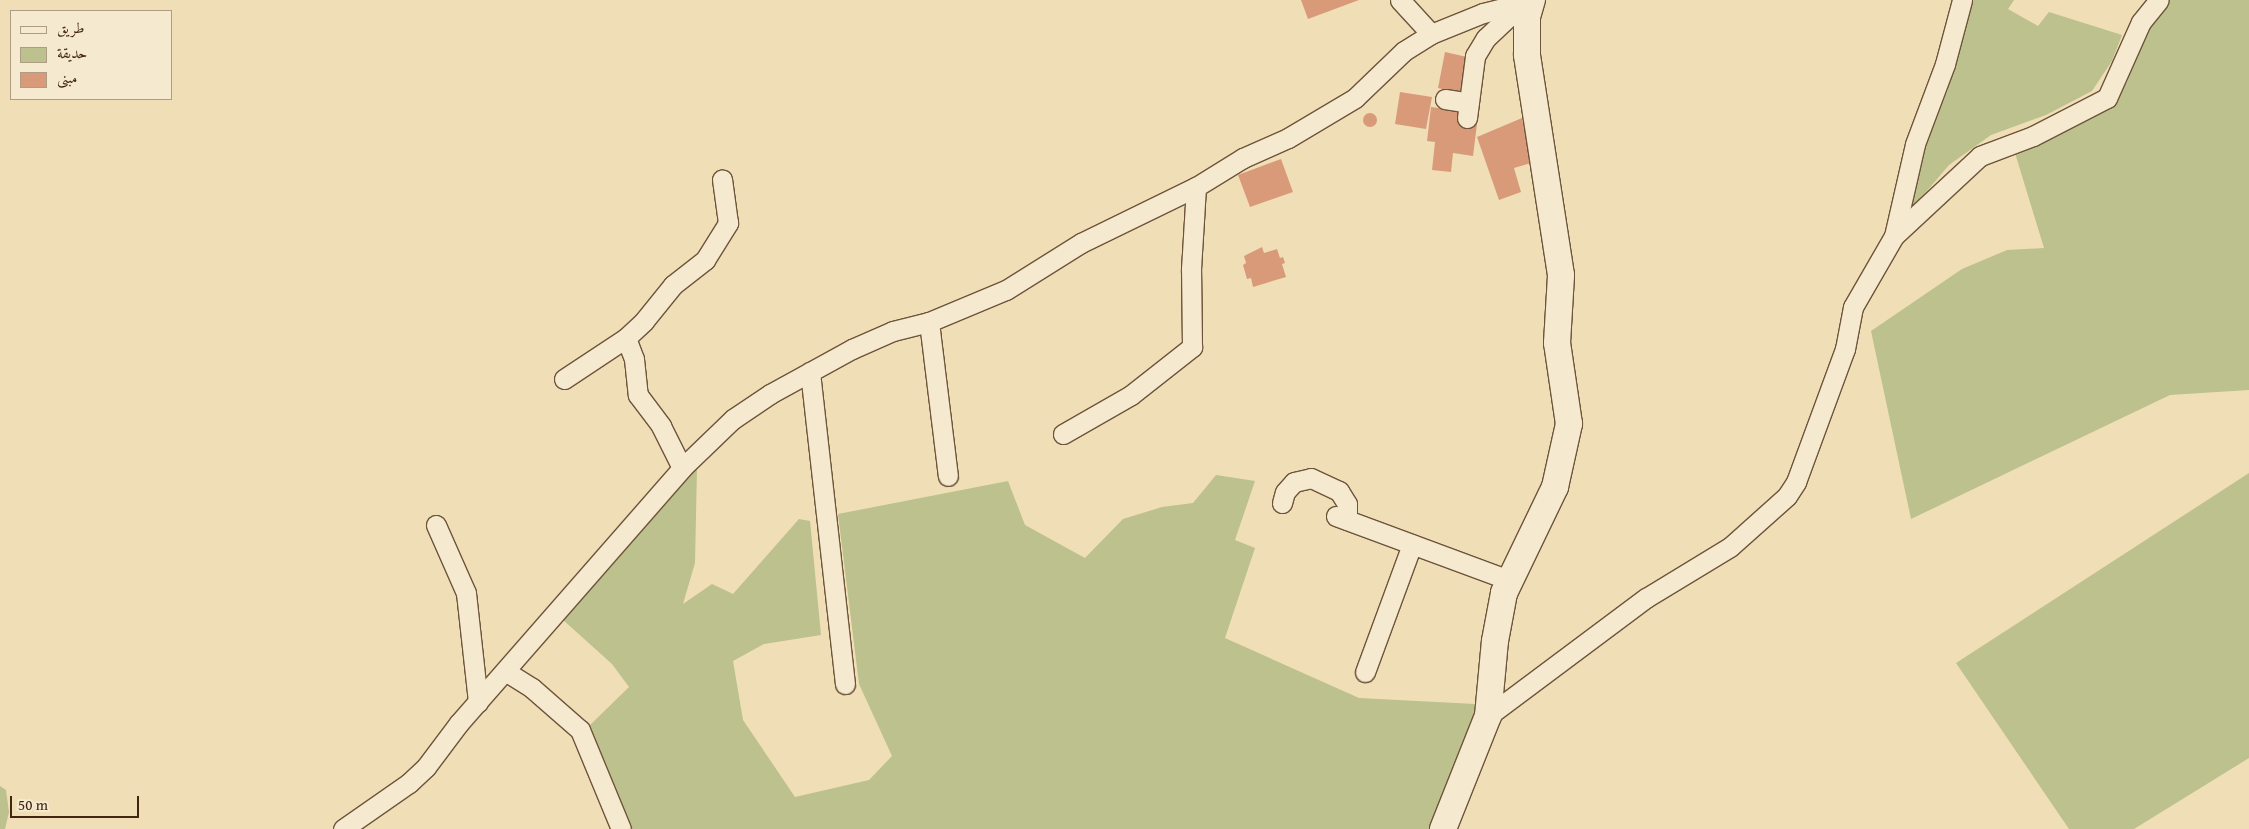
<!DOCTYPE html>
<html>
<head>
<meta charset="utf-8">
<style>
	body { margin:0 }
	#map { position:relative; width:2249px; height:829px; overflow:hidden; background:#f0deb7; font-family:"Gentium Book Plus",Amiri,serif }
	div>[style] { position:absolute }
	.green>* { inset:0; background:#bcc18d }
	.building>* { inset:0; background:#d99a7a }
	.round { border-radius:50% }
	.roads { filter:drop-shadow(1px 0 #6e543a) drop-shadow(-1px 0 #6e543a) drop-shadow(0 1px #6e543a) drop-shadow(0 -1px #6e543a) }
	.street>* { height:19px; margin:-9.5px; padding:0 9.5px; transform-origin:9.5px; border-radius:9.5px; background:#f5ead0 }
	.secondary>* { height:26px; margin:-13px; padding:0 13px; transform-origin:13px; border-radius:13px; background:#f5ead0 }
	span { translate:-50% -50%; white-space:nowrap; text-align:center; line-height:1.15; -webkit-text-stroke:4px #f5ead0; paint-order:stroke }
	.legend { position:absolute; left:10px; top:10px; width:162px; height:90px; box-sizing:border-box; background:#f5ead0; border:1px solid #ae9c84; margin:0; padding:6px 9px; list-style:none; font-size:15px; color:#432611 }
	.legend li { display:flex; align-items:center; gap:10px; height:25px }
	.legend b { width:25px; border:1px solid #ae9c84 }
	.scale { position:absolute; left:10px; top:796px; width:129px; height:22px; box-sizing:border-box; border:2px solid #432611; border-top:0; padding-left:6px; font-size:15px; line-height:18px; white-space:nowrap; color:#432611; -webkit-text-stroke:4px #f5ead0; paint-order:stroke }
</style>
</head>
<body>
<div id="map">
	<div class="green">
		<i style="clip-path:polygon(1971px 0,2014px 0,2008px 9px,2038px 26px,2049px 12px,2122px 35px,2112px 61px,2092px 91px,2046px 115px,1991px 135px,1949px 165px,1909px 212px,1923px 148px,1947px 92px)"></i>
		<i style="clip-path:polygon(2170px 0,2249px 0,2249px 390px,2170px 395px,1911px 519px,1871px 331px,1962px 269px,2007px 250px,2044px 248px,2015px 153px,2115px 103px,2127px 82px,2145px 31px)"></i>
		<i style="clip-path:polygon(697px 468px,695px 563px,683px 604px,712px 584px,733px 594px,799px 519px,810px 521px,821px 635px,764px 644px,733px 661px,743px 720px,795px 797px,869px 780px,892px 756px,859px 684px,838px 514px,1008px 481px,1025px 525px,1085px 558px,1123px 519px,1162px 507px,1193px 503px,1216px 475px,1255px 481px,1235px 540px,1255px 548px,1225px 638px,1359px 698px,1475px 704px,1471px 732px,1433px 829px,633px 829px,589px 726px,629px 687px,612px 664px,562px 619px)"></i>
		<i style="clip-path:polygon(2249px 473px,2249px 758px,2134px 829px,2069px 829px,1956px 663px)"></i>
		<i style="clip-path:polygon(0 786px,6px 790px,9px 812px,5px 829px,0 829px)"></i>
	</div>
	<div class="building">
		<i style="clip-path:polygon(1301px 0,1359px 0,1308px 19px)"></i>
		<i style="clip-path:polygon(1445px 52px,1467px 57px,1460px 93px,1438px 88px)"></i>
		<i style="clip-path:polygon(1400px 92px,1432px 97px,1426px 129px,1395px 124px)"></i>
		<i style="clip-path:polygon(1431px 107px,1461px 111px,1460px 122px,1477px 124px,1473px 156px,1453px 153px,1451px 172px,1432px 170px,1435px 142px,1427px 141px)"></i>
		<i class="round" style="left:1363px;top:113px;width:14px;height:14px"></i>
		<i style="clip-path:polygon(1522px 118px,1531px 163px,1514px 168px,1521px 192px,1499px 200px,1477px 137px)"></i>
		<i style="clip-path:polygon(1281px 159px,1293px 192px,1250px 207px,1238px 175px)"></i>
		<i style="clip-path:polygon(1262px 247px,1264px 253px,1277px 249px,1280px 258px,1283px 257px,1285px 263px,1282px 264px,1286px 277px,1253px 287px,1251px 278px,1247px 279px,1243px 265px,1246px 263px,1244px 256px)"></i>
	</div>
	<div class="roads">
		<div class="street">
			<i style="left:1400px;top:0;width:46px;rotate:47.6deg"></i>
			<i style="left:1445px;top:99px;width:24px;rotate:9deg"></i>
			<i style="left:1467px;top:118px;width:63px;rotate:-82.6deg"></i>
			<i style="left:1475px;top:56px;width:21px;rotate:-59deg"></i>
			<i style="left:1486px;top:38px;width:47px;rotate:-43.3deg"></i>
			<i style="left:1894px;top:236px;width:117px;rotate:-42.9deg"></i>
			<i style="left:1980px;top:156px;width:57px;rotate:-20.7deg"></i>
			<i style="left:2033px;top:136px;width:83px;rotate:-27.2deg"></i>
			<i style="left:2107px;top:98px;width:83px;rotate:-65.9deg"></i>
			<i style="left:2141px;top:22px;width:28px;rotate:-51deg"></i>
			<i style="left:929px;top:322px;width:155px;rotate:83deg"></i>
			<i style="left:626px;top:338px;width:25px;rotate:-43deg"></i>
			<i style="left:644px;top:321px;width:46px;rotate:-51.1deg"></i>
			<i style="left:673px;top:285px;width:41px;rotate:-38deg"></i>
			<i style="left:705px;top:260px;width:44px;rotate:-58.1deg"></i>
			<i style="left:728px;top:223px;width:44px;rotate:-97.8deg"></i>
			<i style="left:810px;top:372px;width:314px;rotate:83.6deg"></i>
			<i style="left:564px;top:379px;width:74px;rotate:-33.5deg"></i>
			<i style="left:626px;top:338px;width:22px;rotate:69deg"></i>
			<i style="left:634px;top:359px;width:36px;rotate:84deg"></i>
			<i style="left:638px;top:395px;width:39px;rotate:53deg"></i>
			<i style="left:661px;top:426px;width:47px;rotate:63.4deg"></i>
			<i style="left:1063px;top:434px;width:78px;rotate:-29.8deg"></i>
			<i style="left:1131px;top:395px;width:78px;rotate:-38.2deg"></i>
			<i style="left:1192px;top:347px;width:78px;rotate:-90.7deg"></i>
			<i style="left:1191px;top:269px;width:82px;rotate:-86.5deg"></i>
			<i style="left:1282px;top:503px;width:11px;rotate:-75deg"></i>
			<i style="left:1285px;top:492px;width:13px;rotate:-48deg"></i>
			<i style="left:1294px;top:482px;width:17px;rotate:-13deg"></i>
			<i style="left:1311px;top:478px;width:31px;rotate:25deg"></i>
			<i style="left:1339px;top:491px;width:15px;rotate:58deg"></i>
			<i style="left:1347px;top:504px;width:16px;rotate:90deg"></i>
			<i style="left:1336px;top:516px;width:184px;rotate:20.3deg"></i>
			<i style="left:436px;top:525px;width:74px;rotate:66.2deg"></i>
			<i style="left:466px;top:593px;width:110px;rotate:83.7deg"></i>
			<i style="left:505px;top:671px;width:32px;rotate:32deg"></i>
			<i style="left:532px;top:688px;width:64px;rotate:41.2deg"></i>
			<i style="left:580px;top:730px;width:107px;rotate:67.5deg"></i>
			<i style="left:1365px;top:672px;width:136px;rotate:-69.8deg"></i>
			<i style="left:1488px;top:716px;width:197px;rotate:-36.8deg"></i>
			<i style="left:1646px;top:598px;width:98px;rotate:-31.3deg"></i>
			<i style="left:1730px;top:547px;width:76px;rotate:-41.8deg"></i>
			<i style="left:1787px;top:496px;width:17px;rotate:-57deg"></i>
			<i style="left:1796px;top:482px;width:142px;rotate:-69.8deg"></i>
			<i style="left:1845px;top:349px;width:43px;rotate:-79.2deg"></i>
			<i style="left:1853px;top:307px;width:82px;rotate:-60deg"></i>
			<i style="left:1894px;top:236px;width:94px;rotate:-77.1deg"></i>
			<i style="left:1915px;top:144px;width:85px;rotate:-69.4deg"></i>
			<i style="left:1945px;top:64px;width:66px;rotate:-75.1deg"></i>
			<i style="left:343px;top:829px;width:80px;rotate:-34.9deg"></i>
			<i style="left:409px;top:783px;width:23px;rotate:-43deg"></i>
			<i style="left:426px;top:767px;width:55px;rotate:-53.1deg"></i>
			<i style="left:459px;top:723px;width:339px;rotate:-48.8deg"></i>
			<i style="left:682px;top:468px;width:71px;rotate:-43.9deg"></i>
			<i style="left:733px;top:419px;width:45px;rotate:-34deg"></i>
			<i style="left:770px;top:394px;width:94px;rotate:-28.8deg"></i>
			<i style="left:852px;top:349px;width:45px;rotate:-23.7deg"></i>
			<i style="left:893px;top:331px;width:37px;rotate:-14deg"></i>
			<i style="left:929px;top:322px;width:83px;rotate:-22.6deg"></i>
			<i style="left:1006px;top:290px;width:89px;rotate:-32.1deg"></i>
			<i style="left:1081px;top:243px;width:128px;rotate:-26deg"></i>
			<i style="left:1196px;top:187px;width:55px;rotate:-31.7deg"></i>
			<i style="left:1243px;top:158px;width:49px;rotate:-24deg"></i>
			<i style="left:1288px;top:138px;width:78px;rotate:-30.8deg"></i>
			<i style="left:1355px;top:98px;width:68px;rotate:-43.8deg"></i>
			<i style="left:1404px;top:51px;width:32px;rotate:-32deg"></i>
			<i style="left:1431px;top:34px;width:56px;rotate:-22deg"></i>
			<i style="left:1483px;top:13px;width:49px;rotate:-14deg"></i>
		</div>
		<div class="secondary">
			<i style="left:1443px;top:829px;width:122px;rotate:-68.3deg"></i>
			<i style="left:1488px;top:716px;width:75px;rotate:-84.7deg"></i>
			<i style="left:1495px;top:641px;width:49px;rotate:-79.4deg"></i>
			<i style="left:1504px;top:593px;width:118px;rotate:-64.3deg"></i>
			<i style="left:1555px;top:487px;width:65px;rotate:-77.5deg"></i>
			<i style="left:1569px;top:424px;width:82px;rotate:-98.4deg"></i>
			<i style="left:1557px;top:343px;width:68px;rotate:-86.6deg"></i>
			<i style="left:1561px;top:275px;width:223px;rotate:-98.8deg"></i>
			<i style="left:1527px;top:55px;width:38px;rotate:-90deg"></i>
			<i style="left:1527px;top:17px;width:18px;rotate:-74deg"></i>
		</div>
	</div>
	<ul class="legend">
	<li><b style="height:6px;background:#f5ead0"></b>طريق</li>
	<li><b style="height:14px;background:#bcc18d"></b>حديقة</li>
	<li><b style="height:14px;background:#d99a7a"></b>مبنى</li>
	</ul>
	<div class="scale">50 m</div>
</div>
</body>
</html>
